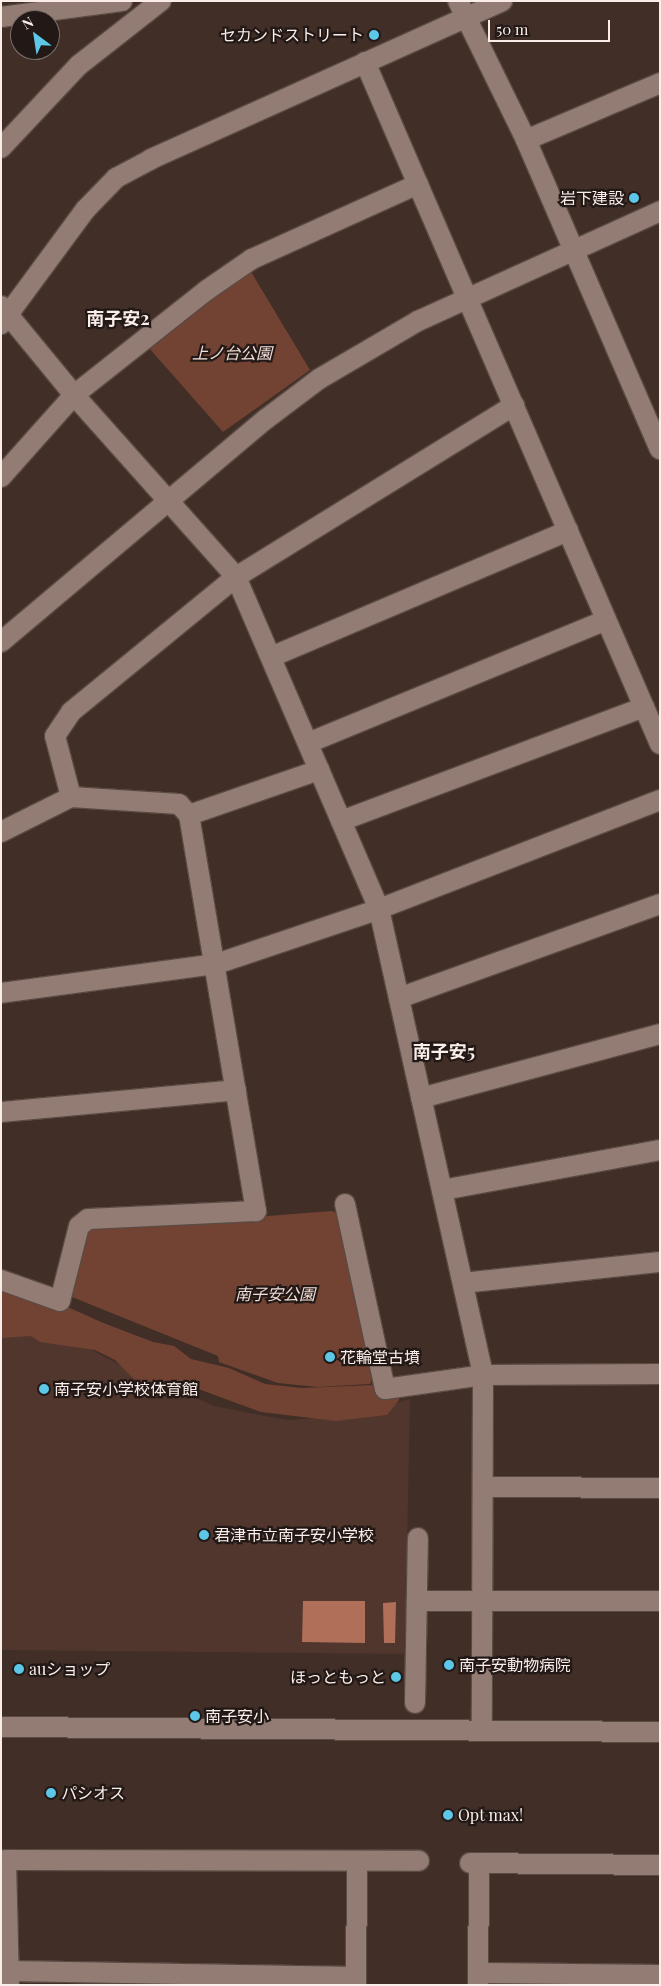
<!DOCTYPE html>
<html>
<head>
<meta charset="utf-8">
<style>
	body { margin:0 }
	#map { position:relative; width:661px; height:1986px; overflow:hidden; background:#412e27; font-family:"Playfair Display","Noto Sans JP",serif }
	div>[style] { position:absolute }
	.built>* { inset:0; background:#50362d }
	.green>* { inset:0; background:#724332 }
	.water>* { inset:0; background:#b06f58 }
	.roads { filter:drop-shadow(1px 0 #5a4a44) drop-shadow(-1px 0 #5a4a44) drop-shadow(0 1px #5a4a44) drop-shadow(0 -1px #5a4a44) }
	.minor>* { height:20px; margin:-10px; padding:0 10px; transform-origin:10px; border-radius:10px; background:#937c74 }
	.dots>* { width:14px; height:14px; translate:-50% -50%; box-sizing:border-box; border:2px solid #221916; border-radius:50% }
	span { translate:-50% -50%; white-space:nowrap; text-align:center; line-height:1.15; -webkit-text-stroke:4.5px #221916; paint-order:stroke }
	.poi-label { font-size:16px; color:#fbeee9 }
	.right { translate:-100% -50%; text-align:right }
	.left { translate:0 -50%; text-align:left }
	.park-label { font-size:16px; color:#f1ddd7; font-style:italic }
	.neighbourhood-label { font-size:18px; color:#fbeee9; font-weight:700 }
	.frame { position:absolute; inset:0; border:2px solid #fbeee9; pointer-events:none }
	.north { position:absolute; left:10px; top:10px; width:50px; height:50px; box-sizing:border-box; background:#221916; border:1px solid #796e6a; border-radius:50%; rotate:329deg; font-size:14px; font-weight:700; line-height:20px; text-align:center; color:#fbeee9 }
	.north::after { content:''; display:block; margin:auto; width:18px; height:22px; background:#5cc7e7; clip-path:polygon(50% 0,100% 100%,50% 72%,0 100%) }
	.scale { position:absolute; left:488px; top:20px; width:122px; height:22px; box-sizing:border-box; border:2px solid #fbeee9; border-top:0; padding-left:6px; font-size:15px; line-height:18px; white-space:nowrap; color:#fbeee9; -webkit-text-stroke:4px #221916; paint-order:stroke }
</style>
</head>
<body>
<div id="map">
	<div class="built">
		<i style="clip-path:polygon(1px 1330px,64px 1335px,116px 1363px,214px 1406px,287px 1420px,355px 1415px,410px 1399px,405px 1654px,1px 1650px)"></i>
	</div>
	<div class="green">
		<i style="clip-path:polygon(250px 270px,310px 370px,223px 432px,149px 348px,199px 306px)"></i>
		<i style="clip-path:polygon(332px 1211px,341px 1216px,373px 1378px,370px 1384px,318px 1387px,278px 1383px,219px 1362px,218px 1356px,72px 1297px,71px 1283px,84px 1230px)"></i>
		<i style="clip-path:polygon(1px 1277px,101px 1322px,153px 1342px,174px 1346px,191px 1359px,229px 1368px,265px 1384px,301px 1388px,375px 1385px,398px 1393px,399px 1400px,387px 1415px,336px 1421px,261px 1412px,174px 1380px,139px 1384px,115px 1360px,95px 1350px,40px 1342px,31px 1336px,1px 1338px)"></i>
	</div>
	<div class="water">
		<i style="clip-path:polygon(303px 1601px,365px 1601px,365px 1643px,302px 1642px)"></i>
		<i style="clip-path:polygon(396px 1602px,395px 1643px,384px 1643px,383px 1603px)"></i>
	</div>
	<div class="roads">
		<div class="minor">
			<i style="left:458px;top:1px;width:155px;rotate:63.9deg"></i>
			<i style="left:526px;top:140px;width:337px;rotate:66.6deg"></i>
			<i style="left:1px;top:17px;width:122px;rotate:-7.5deg"></i>
			<i style="left:365px;top:62px;width:743px;rotate:66.61deg"></i>
			<i style="left:526px;top:140px;width:146px;rotate:-23deg"></i>
			<i style="left:1px;top:148px;width:114px;rotate:-46.8deg"></i>
			<i style="left:79px;top:65px;width:104px;rotate:-38deg"></i>
			<i style="left:1px;top:306px;width:115px;rotate:50.6deg"></i>
			<i style="left:74px;top:395px;width:244px;rotate:48.3deg"></i>
			<i style="left:236px;top:577px;width:361px;rotate:66.7deg"></i>
			<i style="left:379px;top:909px;width:477px;rotate:77.4deg"></i>
			<i style="left:483px;top:1375px;width:356px;rotate:90.2deg"></i>
			<i style="left:1px;top:324px;width:142px;rotate:-53.6deg"></i>
			<i style="left:85px;top:210px;width:45px;rotate:-45.9deg"></i>
			<i style="left:116px;top:178px;width:40px;rotate:-28deg"></i>
			<i style="left:151px;top:159px;width:385px;rotate:-24.2deg"></i>
			<i style="left:1px;top:477px;width:110px;rotate:-48.3deg"></i>
			<i style="left:74px;top:395px;width:169px;rotate:-38.3deg"></i>
			<i style="left:207px;top:290px;width:55px;rotate:-34.6deg"></i>
			<i style="left:252px;top:259px;width:182px;rotate:-24.3deg"></i>
			<i style="left:1px;top:642px;width:346px;rotate:-40.1deg"></i>
			<i style="left:266px;top:419px;width:66px;rotate:-37deg"></i>
			<i style="left:319px;top:379px;width:115px;rotate:-30.4deg"></i>
			<i style="left:418px;top:321px;width:266px;rotate:-24.4deg"></i>
			<i style="left:271px;top:657px;width:323px;rotate:-23deg"></i>
			<i style="left:308px;top:743px;width:322px;rotate:-22.4deg"></i>
			<i style="left:71px;top:797px;width:63px;rotate:-104.7deg"></i>
			<i style="left:55px;top:736px;width:29px;rotate:-56deg"></i>
			<i style="left:71px;top:712px;width:213px;rotate:-39.3deg"></i>
			<i style="left:236px;top:577px;width:327px;rotate:-31.7deg"></i>
			<i style="left:189px;top:815px;width:138px;rotate:-19.1deg"></i>
			<i style="left:341px;top:821px;width:324px;rotate:-20.6deg"></i>
			<i style="left:1px;top:832px;width:78px;rotate:-26.6deg"></i>
			<i style="left:71px;top:797px;width:108px;rotate:3.7deg"></i>
			<i style="left:179px;top:804px;width:15px;rotate:48deg"></i>
			<i style="left:189px;top:815px;width:402px;rotate:80.4deg"></i>
			<i style="left:256px;top:1211px;width:168px;rotate:177.3deg"></i>
			<i style="left:88px;top:1219px;width:11px;rotate:142deg"></i>
			<i style="left:79px;top:1226px;width:77px;rotate:104.2deg"></i>
			<i style="left:60px;top:1301px;width:63px;rotate:-160.4deg"></i>
			<i style="left:1px;top:993px;width:217px;rotate:-7.7deg"></i>
			<i style="left:216px;top:964px;width:172px;rotate:-18.6deg"></i>
			<i style="left:379px;top:909px;width:301px;rotate:-21.2deg"></i>
			<i style="left:399px;top:998px;width:277px;rotate:-19.8deg"></i>
			<i style="left:421px;top:1098px;width:247px;rotate:-15deg"></i>
			<i style="left:1px;top:1112px;width:236px;rotate:-5.3deg"></i>
			<i style="left:442px;top:1190px;width:222px;rotate:-10.4deg"></i>
			<i style="left:345px;top:1204px;width:189px;rotate:77.8deg"></i>
			<i style="left:385px;top:1389px;width:99px;rotate:-8.1deg"></i>
			<i style="left:483px;top:1375px;width:177px;rotate:-0.3deg"></i>
			<i style="left:463px;top:1283px;width:198px;rotate:-6.1deg"></i>
			<i style="left:483px;top:1487px;width:177px;rotate:0.3deg"></i>
			<i style="left:417px;top:1601px;width:243px"></i>
			<i style="left:415px;top:1703px;width:165px;rotate:-89deg"></i>
			<i style="left:1px;top:1727px;width:659px;rotate:0.43deg"></i>
			<i style="left:470px;top:1863px;width:190px;rotate:0.6deg"></i>
			<i style="left:9px;top:1971px;width:347px;rotate:1deg"></i>
			<i style="left:478px;top:1973px;width:182px;rotate:0.6deg"></i>
			<i style="left:9px;top:1985px;width:125px;rotate:-91.4deg"></i>
			<i style="left:6px;top:1860px;width:413px;rotate:0.1deg"></i>
			<i style="left:356px;top:1985px;width:123px;rotate:-89.5deg"></i>
			<i style="left:478px;top:1985px;width:122px;rotate:-89.5deg"></i>
		</div>
	</div>
	<div class="dots">
		<i style="left:374px;top:35px;background:#5cc7e7"></i>
		<i style="left:634px;top:198px;background:#5cc7e7"></i>
		<i style="left:330px;top:1357px;background:#5cc7e7"></i>
		<i style="left:44px;top:1389px;background:#5cc7e7"></i>
		<i style="left:204px;top:1535px;background:#5cc7e7"></i>
		<i style="left:449px;top:1665px;background:#5cc7e7"></i>
		<i style="left:19px;top:1669px;background:#5cc7e7"></i>
		<i style="left:396px;top:1677px;background:#5cc7e7"></i>
		<i style="left:195px;top:1716px;background:#5cc7e7"></i>
		<i style="left:51px;top:1793px;background:#5cc7e7"></i>
		<i style="left:448px;top:1815px;background:#5cc7e7"></i>
	</div>
	<div class="poi-label">
		<span class="right" style="left:364px;top:35px">セカンドストリート</span>
		<span class="right" style="left:624px;top:198px">岩下建設</span>
		<span class="left" style="left:340px;top:1357px">花輪堂古墳</span>
		<span class="left" style="left:54px;top:1389px">南子安小学校体育館</span>
		<span class="left" style="left:214px;top:1535px">君津市立南子安小学校</span>
		<span class="left" style="left:459px;top:1665px">南子安動物病院</span>
		<span class="left" style="left:29px;top:1669px">auショップ</span>
		<span class="right" style="left:386px;top:1677px">ほっともっと</span>
		<span class="left" style="left:205px;top:1716px">南子安小</span>
		<span class="left" style="left:61px;top:1793px">パシオス</span>
		<span class="left" style="left:458px;top:1815px">Opt max!</span>
	</div>
	<div class="park-label">
		<span style="left:232px;top:353px">上ノ台公園</span>
		<span style="left:275px;top:1294px">南子安公園</span>
	</div>
	<div class="neighbourhood-label">
		<span style="left:118px;top:318px">南子安2</span>
		<span style="left:444px;top:1051px">南子安5</span>
	</div>
	<div class="frame"></div>
	<div class="north">N</div>
	<div class="scale">50 m</div>
</div>
</body>
</html>
